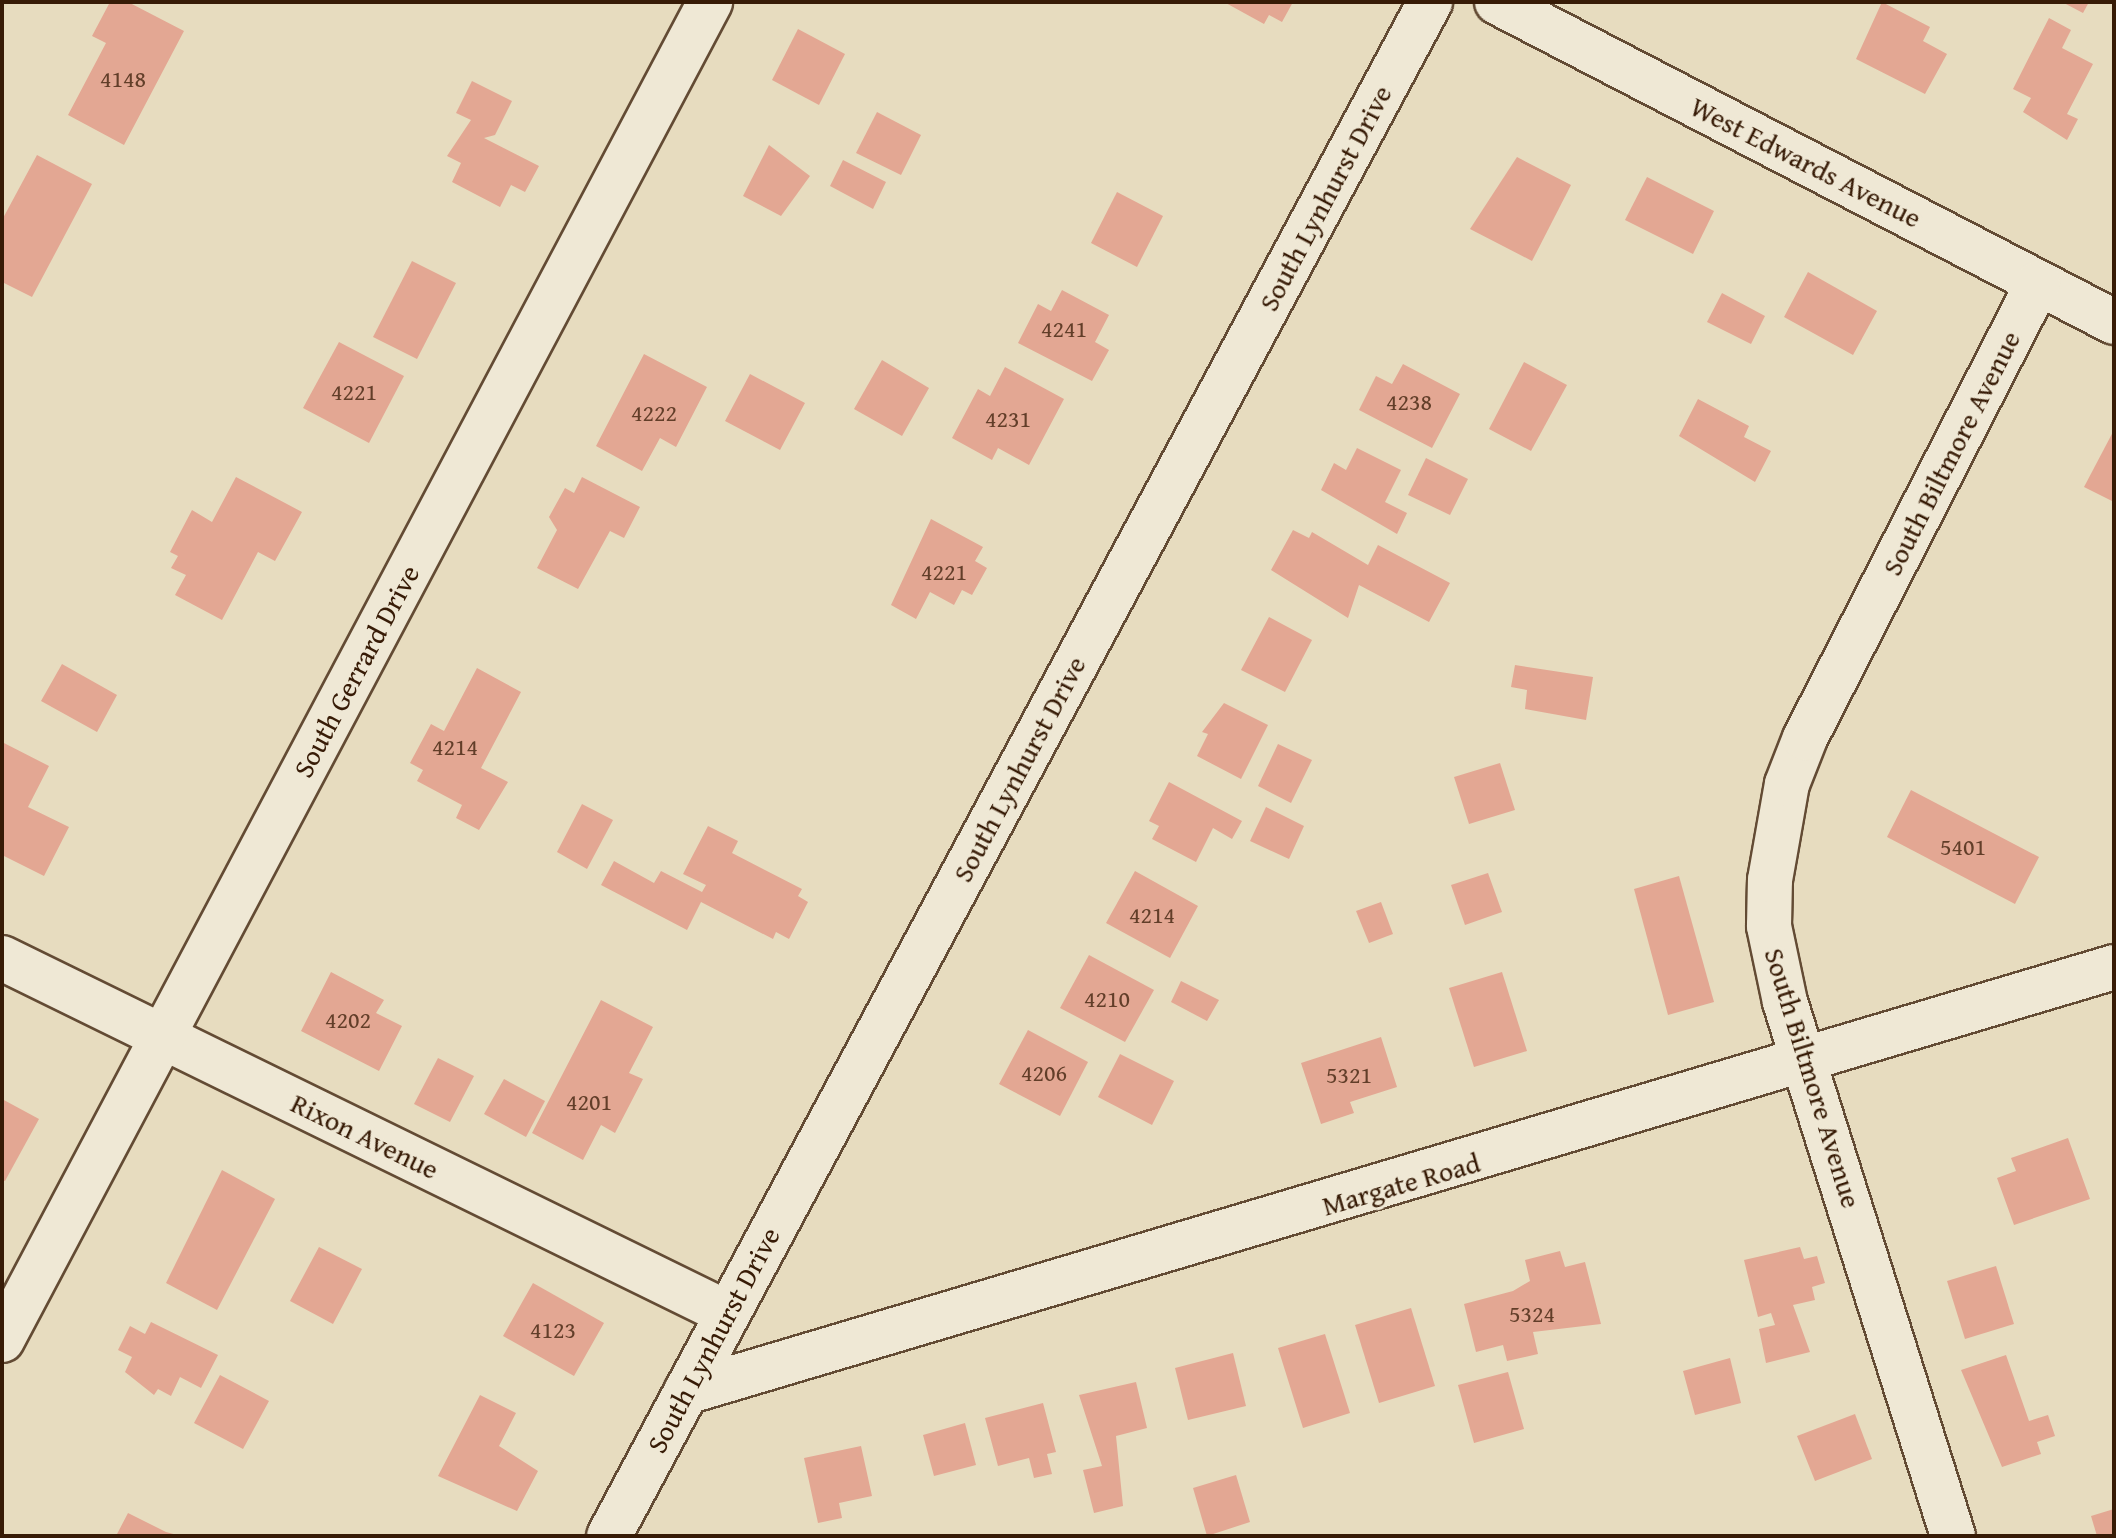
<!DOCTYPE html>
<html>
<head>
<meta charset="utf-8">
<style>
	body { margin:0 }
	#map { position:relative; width:2116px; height:1538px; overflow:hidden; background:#e7dcbf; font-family:"Gentium Book Plus",serif }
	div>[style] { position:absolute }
	.building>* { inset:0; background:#e3a793 }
	.roads { filter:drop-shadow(2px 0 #634b34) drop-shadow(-2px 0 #634b34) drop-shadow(0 2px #634b34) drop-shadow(0 -2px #634b34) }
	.street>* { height:44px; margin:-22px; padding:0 22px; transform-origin:22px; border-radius:22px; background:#efe8d5 }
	span { translate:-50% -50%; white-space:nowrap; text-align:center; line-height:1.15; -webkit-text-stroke:6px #efe8d5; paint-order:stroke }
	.number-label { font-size:24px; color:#623e29 }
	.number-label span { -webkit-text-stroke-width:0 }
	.street-label { font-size:28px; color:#371b06 }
	.frame { position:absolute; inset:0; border:4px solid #371b06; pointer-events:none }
</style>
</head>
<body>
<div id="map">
	<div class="building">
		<i style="clip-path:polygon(110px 2px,128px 2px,184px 31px,124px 145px,68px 115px,106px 43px,92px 36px)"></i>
		<i style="clip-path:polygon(1224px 2px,1293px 2px,1282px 22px,1269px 15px,1264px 24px)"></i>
		<i style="clip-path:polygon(1882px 2px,1930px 27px,1923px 41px,1947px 54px,1925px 94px,1856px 59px)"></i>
		<i style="clip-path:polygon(2062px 2px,2089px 2px,2083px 13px)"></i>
		<i style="clip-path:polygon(2049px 18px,2071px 30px,2062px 48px,2093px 64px,2067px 114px,2078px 119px,2067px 140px,2023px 112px,2031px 98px,2013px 89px)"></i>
		<i style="clip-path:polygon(798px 29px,845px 54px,819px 105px,772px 80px)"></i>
		<i style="clip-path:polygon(472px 81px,512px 101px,495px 135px,484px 138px,539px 166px,525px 192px,511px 185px,500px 207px,452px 182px,461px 163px,447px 156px,471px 120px,456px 113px)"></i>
		<i style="clip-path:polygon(877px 112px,921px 135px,901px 175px,856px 153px)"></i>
		<i style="clip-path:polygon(769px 145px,810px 176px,781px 216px,743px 196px)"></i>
		<i style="clip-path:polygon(37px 155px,92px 184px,32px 297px,2px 282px,2px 220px)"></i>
		<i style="clip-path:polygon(1517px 157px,1571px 185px,1532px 261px,1470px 229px)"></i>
		<i style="clip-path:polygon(843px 160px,886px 182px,873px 209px,830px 186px)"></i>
		<i style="clip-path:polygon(1647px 177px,1714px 211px,1693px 254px,1625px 220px)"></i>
		<i style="clip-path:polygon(1117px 192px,1163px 216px,1137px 267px,1091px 243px)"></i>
		<i style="clip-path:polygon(412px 261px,456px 283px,417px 359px,373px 337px)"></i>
		<i style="clip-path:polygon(1808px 272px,1877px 311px,1853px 355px,1784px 317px)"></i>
		<i style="clip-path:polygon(1062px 290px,1109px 315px,1095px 342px,1109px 350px,1092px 381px,1018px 343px,1038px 304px,1051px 311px)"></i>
		<i style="clip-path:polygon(1722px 293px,1765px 316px,1751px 344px,1707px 322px)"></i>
		<i style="clip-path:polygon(339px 342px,404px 376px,369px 443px,303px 408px)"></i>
		<i style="clip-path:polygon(644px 354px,707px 387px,676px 447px,660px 438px,642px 471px,596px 446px)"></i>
		<i style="clip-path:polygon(882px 360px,929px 388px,902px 436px,854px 409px)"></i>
		<i style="clip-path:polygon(1524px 362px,1567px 385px,1531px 451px,1489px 429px)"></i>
		<i style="clip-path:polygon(1403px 364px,1460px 394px,1432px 448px,1359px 410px,1376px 376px,1392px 384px)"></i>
		<i style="clip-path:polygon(1005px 367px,1064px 399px,1029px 465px,998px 448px,992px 460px,952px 438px,978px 389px,990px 396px)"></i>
		<i style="clip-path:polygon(750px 374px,805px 403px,780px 450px,725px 421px)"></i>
		<i style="clip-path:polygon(1698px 399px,1749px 426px,1744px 437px,1771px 451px,1755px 482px,1679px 436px)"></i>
		<i style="clip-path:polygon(2114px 430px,2114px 502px,2084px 487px)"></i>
		<i style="clip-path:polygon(1357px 448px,1401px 470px,1385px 502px,1407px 513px,1397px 534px,1321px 490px,1334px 463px,1346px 470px)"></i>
		<i style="clip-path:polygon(1426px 458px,1468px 479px,1450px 515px,1408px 495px)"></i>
		<i style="clip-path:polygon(236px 477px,302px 512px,275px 561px,258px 552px,222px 620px,175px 595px,186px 575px,171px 568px,178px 556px,170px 552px,192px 510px,212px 522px)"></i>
		<i style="clip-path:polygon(582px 477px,640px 507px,624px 538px,610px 531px,578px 589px,537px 568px,557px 530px,549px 517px,565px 488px,574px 493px)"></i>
		<i style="clip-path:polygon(931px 519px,983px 547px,975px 561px,987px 568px,972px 595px,962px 590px,954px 605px,930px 592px,916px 619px,891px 605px)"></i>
		<i style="clip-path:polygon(1293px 530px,1309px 538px,1312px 532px,1368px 565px,1378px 545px,1450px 583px,1429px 622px,1359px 585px,1348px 618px,1271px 570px)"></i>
		<i style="clip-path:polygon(1269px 617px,1312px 640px,1285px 692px,1241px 670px)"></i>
		<i style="clip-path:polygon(62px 664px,117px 695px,97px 732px,41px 701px)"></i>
		<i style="clip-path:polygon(1515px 665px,1593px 677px,1586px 720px,1525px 709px,1527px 690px,1511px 687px)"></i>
		<i style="clip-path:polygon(477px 668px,521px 692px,481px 768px,508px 782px,479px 830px,456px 818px,462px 805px,417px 781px,423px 770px,410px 763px,431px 724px,444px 731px)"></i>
		<i style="clip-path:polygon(1224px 703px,1268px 725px,1241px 779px,1197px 756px,1208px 734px,1202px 732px)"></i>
		<i style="clip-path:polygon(2px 742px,49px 766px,28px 807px,69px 827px,44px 876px,2px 855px)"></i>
		<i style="clip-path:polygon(1278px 744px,1312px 760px,1291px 803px,1258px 786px)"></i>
		<i style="clip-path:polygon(1500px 763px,1515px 810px,1469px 824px,1454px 777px)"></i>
		<i style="clip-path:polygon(1169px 782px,1242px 821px,1232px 839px,1213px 828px,1196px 862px,1152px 839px,1159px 826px,1149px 821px)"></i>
		<i style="clip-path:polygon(1911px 790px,2039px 857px,2015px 904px,1887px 837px)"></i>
		<i style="clip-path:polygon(582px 804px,613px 820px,587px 869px,557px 852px)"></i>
		<i style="clip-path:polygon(1266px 807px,1304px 826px,1289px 859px,1250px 841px)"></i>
		<i style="clip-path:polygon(708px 826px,738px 841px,732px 853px,802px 889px,798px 896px,808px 902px,789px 939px,776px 932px,773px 939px,701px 902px,687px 930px,601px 885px,614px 861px,654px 883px,661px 871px,702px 892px,706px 885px,683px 874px)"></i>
		<i style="clip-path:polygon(1135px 871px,1198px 906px,1170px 958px,1106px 923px)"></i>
		<i style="clip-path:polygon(1488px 873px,1502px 912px,1465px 925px,1451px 885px)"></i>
		<i style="clip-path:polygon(1679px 876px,1714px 1002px,1668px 1015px,1634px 889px)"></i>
		<i style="clip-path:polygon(1381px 902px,1393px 934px,1369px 943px,1356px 911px)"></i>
		<i style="clip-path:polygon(1089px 955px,1154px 990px,1125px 1042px,1060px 1008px)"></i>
		<i style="clip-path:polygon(331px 972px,384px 1000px,376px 1013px,402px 1026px,379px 1071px,301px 1031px)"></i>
		<i style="clip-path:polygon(1502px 972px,1527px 1051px,1474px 1067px,1449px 988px)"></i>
		<i style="clip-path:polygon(1181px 981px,1219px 1000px,1207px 1021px,1171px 1002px)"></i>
		<i style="clip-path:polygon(601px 1000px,653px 1027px,629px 1073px,643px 1079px,615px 1133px,601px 1125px,583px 1160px,532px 1133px)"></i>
		<i style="clip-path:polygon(1028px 1030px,1088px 1062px,1060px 1116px,999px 1084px)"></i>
		<i style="clip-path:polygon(1381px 1037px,1397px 1087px,1350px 1102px,1354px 1113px,1321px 1124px,1301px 1063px)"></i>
		<i style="clip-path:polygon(1120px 1054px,1174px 1081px,1152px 1125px,1098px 1097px)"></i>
		<i style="clip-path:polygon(438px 1058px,474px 1076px,450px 1122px,414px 1104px)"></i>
		<i style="clip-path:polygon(504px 1079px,545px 1101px,526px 1137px,484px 1114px)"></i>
		<i style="clip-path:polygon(2px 1099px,39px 1119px,5px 1181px,2px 1180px)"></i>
		<i style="clip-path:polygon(2068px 1138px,2090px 1199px,2014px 1225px,1997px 1178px,2016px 1171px,2011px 1158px)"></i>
		<i style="clip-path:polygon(222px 1170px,275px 1199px,217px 1310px,166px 1283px)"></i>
		<i style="clip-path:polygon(319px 1247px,362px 1269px,333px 1324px,290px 1301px)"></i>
		<i style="clip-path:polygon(1800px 1247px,1804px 1259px,1817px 1256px,1825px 1283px,1812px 1287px,1815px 1300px,1793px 1305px,1810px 1352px,1766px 1363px,1759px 1329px,1775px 1325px,1771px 1313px,1758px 1317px,1744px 1260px)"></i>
		<i style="clip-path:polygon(1560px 1251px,1565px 1267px,1585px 1262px,1601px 1324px,1533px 1332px,1538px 1354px,1507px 1361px,1503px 1345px,1476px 1352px,1464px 1304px,1513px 1291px,1530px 1281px,1525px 1260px)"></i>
		<i style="clip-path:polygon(1996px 1266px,2014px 1324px,1965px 1339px,1947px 1281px)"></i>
		<i style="clip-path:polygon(533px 1283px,604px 1323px,574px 1376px,503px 1336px)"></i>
		<i style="clip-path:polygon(1411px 1308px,1435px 1386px,1379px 1403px,1355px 1325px)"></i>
		<i style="clip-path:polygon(151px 1322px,218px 1355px,201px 1388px,180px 1377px,171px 1396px,158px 1389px,154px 1395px,125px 1372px,132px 1357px,118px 1350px,130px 1326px,145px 1334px)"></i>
		<i style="clip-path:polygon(1325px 1334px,1350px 1413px,1303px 1428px,1278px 1348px)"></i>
		<i style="clip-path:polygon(1233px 1353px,1246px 1406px,1188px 1420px,1175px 1368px)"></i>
		<i style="clip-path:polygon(2006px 1355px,2029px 1421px,2048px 1415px,2055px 1436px,2037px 1442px,2041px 1454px,2002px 1467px,1961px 1370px)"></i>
		<i style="clip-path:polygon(1730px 1358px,1741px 1403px,1695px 1415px,1683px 1371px)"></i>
		<i style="clip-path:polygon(1508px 1372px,1524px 1429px,1474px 1443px,1458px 1385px)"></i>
		<i style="clip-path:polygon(220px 1375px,269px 1401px,243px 1449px,194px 1423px)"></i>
		<i style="clip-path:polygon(1136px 1382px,1147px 1428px,1116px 1436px,1123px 1506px,1094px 1513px,1083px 1470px,1102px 1466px,1079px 1395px)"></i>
		<i style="clip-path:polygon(480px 1395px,516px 1413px,499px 1446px,538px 1471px,517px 1511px,438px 1476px)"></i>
		<i style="clip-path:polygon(1043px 1403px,1056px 1452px,1047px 1454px,1052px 1474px,1034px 1478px,1029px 1458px,998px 1466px,985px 1418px)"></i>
		<i style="clip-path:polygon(1855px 1414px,1872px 1459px,1815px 1481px,1797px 1436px)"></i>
		<i style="clip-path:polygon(965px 1423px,976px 1465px,934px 1476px,923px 1435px)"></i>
		<i style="clip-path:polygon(861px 1446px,872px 1496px,839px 1503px,842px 1518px,818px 1523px,804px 1458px)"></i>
		<i style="clip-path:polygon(1236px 1475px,1250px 1522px,1207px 1536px,1193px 1488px)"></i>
		<i style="clip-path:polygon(2114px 1509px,2114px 1536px,2097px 1536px,2091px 1516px)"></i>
		<i style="clip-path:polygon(128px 1513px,166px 1532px,181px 1536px,116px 1536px)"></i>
	</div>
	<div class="roads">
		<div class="street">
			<i style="left:1497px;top:2px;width:695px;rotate:27.41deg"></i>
			<i style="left:2px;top:958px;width:807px;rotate:26.09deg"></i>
			<i style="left:2px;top:1340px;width:1514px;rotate:-62.11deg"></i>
			<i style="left:686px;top:1392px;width:1490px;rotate:-16.57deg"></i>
			<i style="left:609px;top:1536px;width:1740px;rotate:-61.84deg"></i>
			<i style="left:1953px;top:1536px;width:560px;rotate:-107.46deg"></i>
			<i style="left:1785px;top:1002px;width:78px;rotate:-101.9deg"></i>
			<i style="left:1769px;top:926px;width:46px;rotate:-88.8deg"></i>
			<i style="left:1770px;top:880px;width:97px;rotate:-80deg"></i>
			<i style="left:1787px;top:784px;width:49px;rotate:-68.6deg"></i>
			<i style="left:1805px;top:738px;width:511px;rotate:-62.88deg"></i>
		</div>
	</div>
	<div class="number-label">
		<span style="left:123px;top:79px">4148</span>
		<span style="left:1064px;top:329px">4241</span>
		<span style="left:354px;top:392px">4221</span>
		<span style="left:1409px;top:402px">4238</span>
		<span style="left:654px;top:413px">4222</span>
		<span style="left:1008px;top:419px">4231</span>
		<span style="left:944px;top:572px">4221</span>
		<span style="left:455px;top:747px">4214</span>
		<span style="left:1963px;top:847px">5401</span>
		<span style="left:1152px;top:915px">4214</span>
		<span style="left:1107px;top:999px">4210</span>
		<span style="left:348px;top:1020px">4202</span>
		<span style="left:1044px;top:1073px">4206</span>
		<span style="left:1349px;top:1075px">5321</span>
		<span style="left:589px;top:1102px">4201</span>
		<span style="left:1532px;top:1314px">5324</span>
		<span style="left:553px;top:1330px">4123</span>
	</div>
	<div class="street-label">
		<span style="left:1806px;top:162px;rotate:27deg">West Edwards Avenue</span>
		<span style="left:1325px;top:198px;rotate:-62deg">South Lynhurst Drive</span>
		<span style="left:1951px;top:453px;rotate:-63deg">South Biltmore Avenue</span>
		<span style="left:356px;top:671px;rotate:-62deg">South Gerrard Drive</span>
		<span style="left:1019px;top:769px;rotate:-62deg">South Lynhurst Drive</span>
		<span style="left:1813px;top:1078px;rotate:73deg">South Biltmore Avenue</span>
		<span style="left:365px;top:1136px;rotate:26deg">Rixon Avenue</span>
		<span style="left:1401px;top:1184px;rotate:-16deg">Margate Road</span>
		<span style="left:713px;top:1340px;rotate:-62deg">South Lynhurst Drive</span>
	</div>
	<div class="frame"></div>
</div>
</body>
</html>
